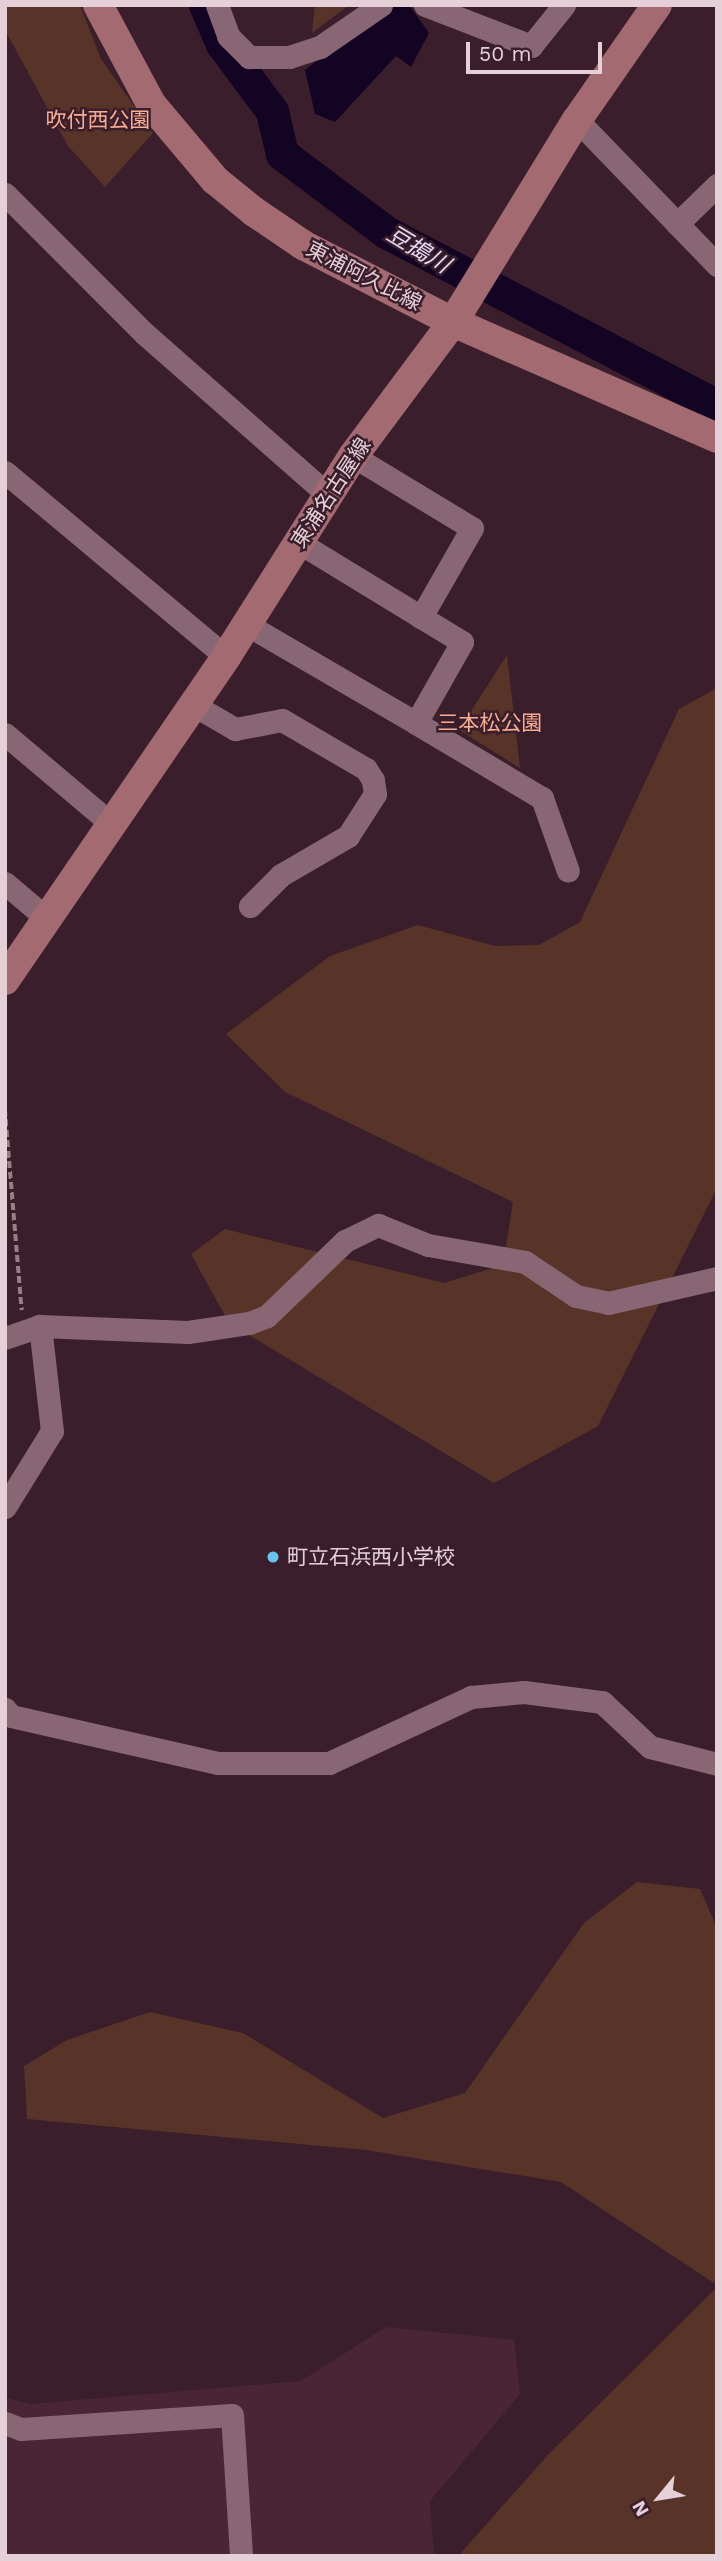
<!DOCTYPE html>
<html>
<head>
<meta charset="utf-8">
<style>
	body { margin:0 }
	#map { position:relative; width:722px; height:2561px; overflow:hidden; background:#3b1e2b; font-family:"Work Sans","Noto Sans JP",sans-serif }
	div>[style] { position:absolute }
	.built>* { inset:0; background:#492535 }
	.green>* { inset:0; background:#573427 }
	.water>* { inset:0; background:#130423 }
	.river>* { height:33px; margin:-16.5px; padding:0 16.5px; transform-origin:16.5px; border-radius:16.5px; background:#130423 }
	.path>* { height:3.5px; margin-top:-1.75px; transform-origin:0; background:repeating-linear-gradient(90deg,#977e88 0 7px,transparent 0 10.5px) }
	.minor>* { height:23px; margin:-11.5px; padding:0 11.5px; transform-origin:11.5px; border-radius:11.5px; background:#896674 }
	.major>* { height:30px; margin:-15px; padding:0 15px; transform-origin:15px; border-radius:15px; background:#a36a72 }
	.dots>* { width:19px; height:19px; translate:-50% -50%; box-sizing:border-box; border:4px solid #3b1e2b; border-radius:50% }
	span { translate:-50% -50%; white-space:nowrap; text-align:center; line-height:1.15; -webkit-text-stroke:5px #3b1e2b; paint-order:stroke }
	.park-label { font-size:21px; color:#f6ad91 }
	.street-label { font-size:21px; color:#e5d0d8 }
	.poi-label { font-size:21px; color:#e5d0d8 }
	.left { translate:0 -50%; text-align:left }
	.water-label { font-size:23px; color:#e6dcf7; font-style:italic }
	.frame { position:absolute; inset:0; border:7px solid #e5d0d8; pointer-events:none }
	.north { position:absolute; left:624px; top:2463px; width:70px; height:70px; -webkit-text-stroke:5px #3b1e2b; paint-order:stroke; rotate:240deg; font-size:19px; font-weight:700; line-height:28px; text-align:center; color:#e5d0d8 }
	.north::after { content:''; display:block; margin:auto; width:24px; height:32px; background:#e5d0d8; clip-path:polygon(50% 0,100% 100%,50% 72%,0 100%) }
	.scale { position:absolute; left:466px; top:42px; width:136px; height:32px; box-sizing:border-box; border:4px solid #e5d0d8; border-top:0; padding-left:9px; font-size:21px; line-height:24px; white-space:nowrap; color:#e5d0d8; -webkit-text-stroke:5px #3b1e2b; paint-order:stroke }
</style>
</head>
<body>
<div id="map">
	<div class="built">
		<i style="clip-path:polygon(386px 2327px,514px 2340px,520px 2394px,430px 2501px,434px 2556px,5px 2556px,5px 2397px,30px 2404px,301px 2381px)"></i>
	</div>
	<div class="green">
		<i style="clip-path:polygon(5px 5px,80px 5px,101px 59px,153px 133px,105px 187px,68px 146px,5px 30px)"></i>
		<i style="clip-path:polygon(315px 5px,349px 5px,312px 33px)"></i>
		<i style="clip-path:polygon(507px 655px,520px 768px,459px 730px)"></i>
		<i style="clip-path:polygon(717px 688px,717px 1188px,598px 1426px,494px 1483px,229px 1323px,191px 1254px,225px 1229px,444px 1283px,503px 1265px,513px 1202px,285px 1092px,226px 1034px,330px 956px,418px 925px,495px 946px,539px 945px,580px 922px,679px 709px)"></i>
		<i style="clip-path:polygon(637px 1882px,700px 1889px,717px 1928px,717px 2285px,561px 2182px,366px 2150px,27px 2119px,24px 2066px,67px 2040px,150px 2012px,243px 2033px,383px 2118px,465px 2093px,584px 1923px)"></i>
		<i style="clip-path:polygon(717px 2287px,717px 2556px,458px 2556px,547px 2456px)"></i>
	</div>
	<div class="water">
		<i style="clip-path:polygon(389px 5px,409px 5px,429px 33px,411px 67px,396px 56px,335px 122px,315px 114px,305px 70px)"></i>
	</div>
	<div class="river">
		<i style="left:205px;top:5px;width:43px;rotate:66.4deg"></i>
		<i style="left:222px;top:44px;width:84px;rotate:53.3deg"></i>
		<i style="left:272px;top:111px;width:44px;rotate:76.9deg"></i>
		<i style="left:282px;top:154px;width:130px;rotate:36.9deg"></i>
		<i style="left:386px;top:232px;width:374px;rotate:27.7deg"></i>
	</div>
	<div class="path">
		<i style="left:5px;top:1109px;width:202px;rotate:85.2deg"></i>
	</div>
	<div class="minor">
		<i style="left:217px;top:5px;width:33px;rotate:70deg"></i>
		<i style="left:228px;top:36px;width:30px;rotate:45deg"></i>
		<i style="left:249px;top:57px;width:40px"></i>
		<i style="left:289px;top:57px;width:33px;rotate:-18deg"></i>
		<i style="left:320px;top:47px;width:74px;rotate:-34.5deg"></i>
		<i style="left:425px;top:5px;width:114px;rotate:21.1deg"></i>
		<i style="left:531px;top:46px;width:53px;rotate:-51.2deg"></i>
		<i style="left:577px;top:120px;width:202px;rotate:46deg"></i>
		<i style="left:5px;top:194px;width:198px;rotate:45deg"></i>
		<i style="left:145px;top:334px;width:244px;rotate:41.3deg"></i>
		<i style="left:677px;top:224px;width:56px;rotate:-44.3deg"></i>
		<i style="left:353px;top:456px;width:139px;rotate:31.2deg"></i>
		<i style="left:472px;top:528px;width:103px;rotate:119.8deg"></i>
		<i style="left:5px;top:472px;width:288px;rotate:39.9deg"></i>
		<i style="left:246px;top:624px;width:197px;rotate:30.2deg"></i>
		<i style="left:416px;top:723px;width:93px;rotate:-60.4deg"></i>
		<i style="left:462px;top:642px;width:192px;rotate:-148.6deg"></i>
		<i style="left:192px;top:704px;width:50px;rotate:30.2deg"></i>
		<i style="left:235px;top:729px;width:48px;rotate:-10.8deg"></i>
		<i style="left:282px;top:720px;width:97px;rotate:30.3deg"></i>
		<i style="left:366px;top:769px;width:13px;rotate:58deg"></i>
		<i style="left:373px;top:780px;width:14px;rotate:82deg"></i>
		<i style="left:375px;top:794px;width:50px;rotate:122.7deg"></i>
		<i style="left:348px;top:836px;width:78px;rotate:149.8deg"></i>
		<i style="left:281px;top:875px;width:44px;rotate:135deg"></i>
		<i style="left:416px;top:723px;width:147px;rotate:30.8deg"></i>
		<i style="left:542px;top:798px;width:77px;rotate:70.4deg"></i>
		<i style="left:5px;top:734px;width:136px;rotate:40.2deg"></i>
		<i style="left:5px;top:883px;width:54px;rotate:40.5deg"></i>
		<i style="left:5px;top:1338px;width:37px;rotate:-19deg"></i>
		<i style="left:40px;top:1326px;width:148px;rotate:2.3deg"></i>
		<i style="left:188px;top:1332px;width:62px;rotate:-8.4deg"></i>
		<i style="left:249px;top:1323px;width:19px;rotate:-21deg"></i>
		<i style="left:267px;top:1316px;width:108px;rotate:-43.9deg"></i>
		<i style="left:345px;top:1241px;width:37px;rotate:-26deg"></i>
		<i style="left:378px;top:1225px;width:54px;rotate:21.8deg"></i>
		<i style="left:428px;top:1245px;width:98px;rotate:9.9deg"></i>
		<i style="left:525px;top:1262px;width:61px;rotate:33.7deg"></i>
		<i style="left:576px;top:1296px;width:33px;rotate:12deg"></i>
		<i style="left:608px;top:1303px;width:112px;rotate:-12.9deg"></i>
		<i style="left:5px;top:1507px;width:89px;rotate:-58.3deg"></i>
		<i style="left:52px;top:1431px;width:106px;rotate:-96.5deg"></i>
		<i style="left:5px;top:1709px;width:9px;rotate:49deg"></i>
		<i style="left:11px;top:1716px;width:212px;rotate:12.8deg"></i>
		<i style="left:218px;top:1763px;width:111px"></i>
		<i style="left:329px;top:1763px;width:157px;rotate:-24.9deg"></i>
		<i style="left:471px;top:1697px;width:53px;rotate:-5.4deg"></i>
		<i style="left:524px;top:1692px;width:79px;rotate:7.3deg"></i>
		<i style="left:602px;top:1702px;width:66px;rotate:43.2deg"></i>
		<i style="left:650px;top:1747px;width:69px;rotate:14.2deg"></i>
		<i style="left:5px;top:2423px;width:17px;rotate:21deg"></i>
		<i style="left:21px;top:2429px;width:211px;rotate:-3.8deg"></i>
		<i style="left:232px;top:2415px;width:141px;rotate:86.3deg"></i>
	</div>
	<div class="major">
		<i style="left:98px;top:5px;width:112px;rotate:61.8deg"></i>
		<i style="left:151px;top:104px;width:99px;rotate:49.9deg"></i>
		<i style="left:215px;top:180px;width:49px;rotate:39.2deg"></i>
		<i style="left:253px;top:211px;width:60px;rotate:34.2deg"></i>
		<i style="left:303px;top:245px;width:169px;rotate:27.2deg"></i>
		<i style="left:453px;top:322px;width:288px;rotate:23.7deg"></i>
		<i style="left:5px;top:980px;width:391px;rotate:-55.6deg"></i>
		<i style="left:226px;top:657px;width:238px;rotate:-57.7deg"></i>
		<i style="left:353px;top:456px;width:167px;rotate:-53.3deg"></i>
		<i style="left:453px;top:322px;width:237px;rotate:-58.5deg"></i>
		<i style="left:577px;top:120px;width:140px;rotate:-55.2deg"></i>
	</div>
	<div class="dots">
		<i style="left:273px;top:1557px;background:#65c5ef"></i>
	</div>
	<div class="park-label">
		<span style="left:98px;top:120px">吹付西公園</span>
		<span style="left:490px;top:723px">三本松公園</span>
	</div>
	<div class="street-label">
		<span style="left:364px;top:276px;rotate:27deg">東浦阿久比線</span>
		<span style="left:331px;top:493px;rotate:-57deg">東浦名古屋線</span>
	</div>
	<div class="poi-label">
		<span class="left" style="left:287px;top:1557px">町立石浜西小学校</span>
	</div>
	<div class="water-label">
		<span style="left:418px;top:250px;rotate:31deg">豆搗川</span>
	</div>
	<div class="frame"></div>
	<div class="north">N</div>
	<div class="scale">50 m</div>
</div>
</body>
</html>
